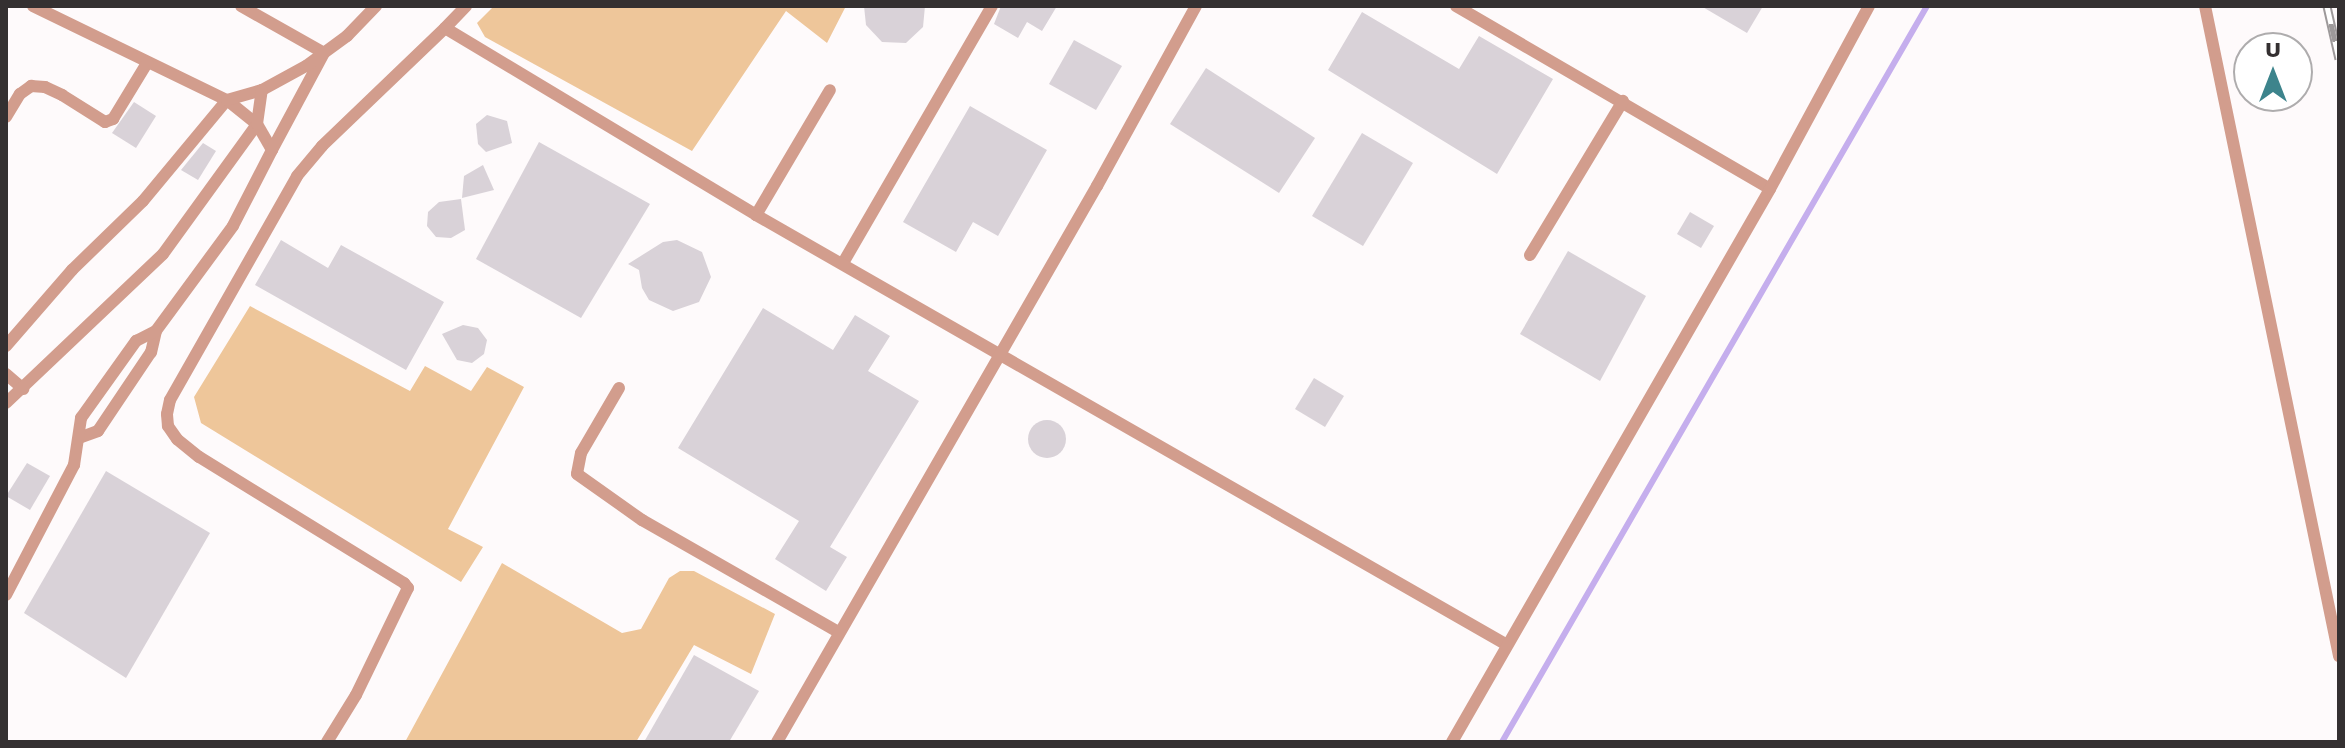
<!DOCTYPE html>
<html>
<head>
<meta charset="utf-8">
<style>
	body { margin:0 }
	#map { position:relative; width:2345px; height:748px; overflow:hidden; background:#fefafb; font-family:"Work Sans",sans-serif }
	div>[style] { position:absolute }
	.green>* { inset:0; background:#eec69a }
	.stream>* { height:6px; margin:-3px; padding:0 3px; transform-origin:3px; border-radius:3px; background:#c5aeed }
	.building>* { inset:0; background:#d9d2d8 }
	.round { border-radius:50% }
	.lane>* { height:12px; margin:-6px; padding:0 6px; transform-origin:6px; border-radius:6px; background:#d29d8d }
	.rail>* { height:9px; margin-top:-4.5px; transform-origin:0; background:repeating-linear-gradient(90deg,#fff 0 18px,#9d999a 0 36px); box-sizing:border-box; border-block:2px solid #9d999a }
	span { translate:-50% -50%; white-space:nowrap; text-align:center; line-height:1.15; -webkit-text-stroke:6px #fff; paint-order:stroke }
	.frame { position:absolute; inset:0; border:8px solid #343031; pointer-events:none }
	.north { position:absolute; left:2233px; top:32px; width:80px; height:80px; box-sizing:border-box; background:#fff; border:2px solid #aeacad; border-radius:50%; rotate:0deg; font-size:22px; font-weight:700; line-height:32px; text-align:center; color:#343031 }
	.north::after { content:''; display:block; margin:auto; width:28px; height:36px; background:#3d848c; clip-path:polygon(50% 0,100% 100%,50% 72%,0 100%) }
</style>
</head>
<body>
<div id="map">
	<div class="green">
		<i style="clip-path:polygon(494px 6px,846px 6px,827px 43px,786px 11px,692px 151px,485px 37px,477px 23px)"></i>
		<i style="clip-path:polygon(250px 306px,410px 391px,425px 366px,471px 391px,487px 367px,524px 387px,448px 529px,483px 547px,461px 582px,201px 423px,194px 397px)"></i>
		<i style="clip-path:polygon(502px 563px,622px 633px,641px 629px,669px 578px,680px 571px,694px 571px,775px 614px,751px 674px,694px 645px,636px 742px,405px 742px)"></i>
	</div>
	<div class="stream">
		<i style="left:1502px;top:742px;width:850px;rotate:-60deg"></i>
	</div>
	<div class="building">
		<i style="clip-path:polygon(864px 6px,925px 6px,923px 27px,906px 43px,882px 42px,866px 25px)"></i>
		<i style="clip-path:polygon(1001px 6px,1057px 6px,1042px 31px,1027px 22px,1018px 38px,994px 24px)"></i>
		<i style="clip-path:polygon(1701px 6px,1763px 6px,1747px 33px)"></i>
		<i style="clip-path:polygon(1362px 12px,1459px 69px,1479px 36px,1553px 79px,1497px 174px,1328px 70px)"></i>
		<i style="clip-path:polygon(1074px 40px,1122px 66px,1096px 110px,1049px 84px)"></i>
		<i style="clip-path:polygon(1206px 68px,1315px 138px,1279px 193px,1170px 124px)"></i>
		<i style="clip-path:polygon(134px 102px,156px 116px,136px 148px,112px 133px)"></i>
		<i style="clip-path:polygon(970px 106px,1047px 150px,998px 236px,973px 222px,956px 252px,903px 222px)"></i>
		<i style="clip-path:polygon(487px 115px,507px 121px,512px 143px,486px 152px,478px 144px,476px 124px)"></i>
		<i style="clip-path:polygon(1362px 133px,1413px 163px,1363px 246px,1312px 216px)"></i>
		<i style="clip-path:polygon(539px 142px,650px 204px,581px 318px,476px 259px)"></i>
		<i style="clip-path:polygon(203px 143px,216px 151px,198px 180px,181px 170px)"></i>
		<i style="clip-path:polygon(483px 165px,494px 190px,462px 198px,464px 176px)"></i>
		<i style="clip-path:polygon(461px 199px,465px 230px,451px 238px,436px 237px,427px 226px,428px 212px,439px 202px)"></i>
		<i style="clip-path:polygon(1690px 212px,1714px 226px,1701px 248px,1677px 234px)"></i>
		<i style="clip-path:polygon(281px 240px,328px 268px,341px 245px,444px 302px,406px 370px,255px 285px)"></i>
		<i style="clip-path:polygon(677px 240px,702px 252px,711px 277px,699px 302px,673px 311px,649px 300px,642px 288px,639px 270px,628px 264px,663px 242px)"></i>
		<i style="clip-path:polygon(1568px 251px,1646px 296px,1600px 381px,1520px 334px)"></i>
		<i style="clip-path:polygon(763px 308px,833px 350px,855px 315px,890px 336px,868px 371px,919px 401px,830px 547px,847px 557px,826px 591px,775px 559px,799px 521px,678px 448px)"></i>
		<i style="clip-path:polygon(463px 325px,478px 328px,487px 340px,484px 354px,472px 363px,457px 360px,442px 334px)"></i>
		<i style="clip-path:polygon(1314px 378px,1344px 396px,1325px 427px,1295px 409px)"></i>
		<i class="round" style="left:1028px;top:420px;width:38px;height:38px"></i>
		<i style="clip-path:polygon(27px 463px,50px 476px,30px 510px,6px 496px)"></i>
		<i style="clip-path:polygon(106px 471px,210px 533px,126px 678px,24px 613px)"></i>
		<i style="clip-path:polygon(694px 655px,759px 691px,729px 742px,644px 742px)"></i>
	</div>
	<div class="lane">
		<i style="left:33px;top:6px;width:216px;rotate:25.9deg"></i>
		<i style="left:227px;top:100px;width:38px;rotate:39deg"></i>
		<i style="left:257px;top:124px;width:30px;rotate:60deg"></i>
		<i style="left:272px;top:150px;width:85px;rotate:117.2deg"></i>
		<i style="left:233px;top:226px;width:130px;rotate:126.3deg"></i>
		<i style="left:156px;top:331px;width:22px;rotate:103deg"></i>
		<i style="left:151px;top:352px;width:95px;rotate:123.9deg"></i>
		<i style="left:98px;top:431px;width:20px;rotate:160deg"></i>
		<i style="left:241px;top:6px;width:95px;rotate:29.5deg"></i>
		<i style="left:324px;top:53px;width:110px;rotate:118.2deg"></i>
		<i style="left:1456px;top:6px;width:363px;rotate:30.2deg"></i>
		<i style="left:2205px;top:6px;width:664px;rotate:78.35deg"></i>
		<i style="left:445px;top:28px;width:30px;rotate:-46deg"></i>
		<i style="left:6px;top:117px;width:27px;rotate:-59deg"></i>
		<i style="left:20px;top:94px;width:14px;rotate:-36deg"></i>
		<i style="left:31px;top:86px;width:14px;rotate:4deg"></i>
		<i style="left:45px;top:87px;width:19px;rotate:25deg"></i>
		<i style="left:62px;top:95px;width:51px;rotate:32.1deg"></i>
		<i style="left:105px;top:122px;width:9px;rotate:-21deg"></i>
		<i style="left:113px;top:119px;width:66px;rotate:-58.7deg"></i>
		<i style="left:756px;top:215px;width:145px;rotate:-59.4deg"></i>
		<i style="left:1530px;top:255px;width:180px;rotate:-58.9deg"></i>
		<i style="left:843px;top:263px;width:297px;rotate:-59.9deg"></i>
		<i style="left:6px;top:346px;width:101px;rotate:-49deg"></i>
		<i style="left:72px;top:270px;width:99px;rotate:-44.2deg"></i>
		<i style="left:143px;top:201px;width:131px;rotate:-50.3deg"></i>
		<i style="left:227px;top:100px;width:36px;rotate:-16deg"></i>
		<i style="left:262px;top:90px;width:50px;rotate:-28.6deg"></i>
		<i style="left:306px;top:66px;width:51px;rotate:-36.2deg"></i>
		<i style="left:347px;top:36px;width:42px;rotate:-46deg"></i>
		<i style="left:6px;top:374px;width:23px;rotate:41deg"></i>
		<i style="left:619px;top:388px;width:75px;rotate:120.3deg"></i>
		<i style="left:581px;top:453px;width:21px;rotate:101deg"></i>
		<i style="left:577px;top:474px;width:80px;rotate:35.3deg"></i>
		<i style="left:642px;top:520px;width:226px;rotate:29.7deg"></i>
		<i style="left:6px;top:403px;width:216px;rotate:-43.5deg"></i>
		<i style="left:163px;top:254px;width:160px;rotate:-54.1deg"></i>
		<i style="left:257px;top:124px;width:34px;rotate:-82deg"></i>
		<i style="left:6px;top:595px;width:147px;rotate:-62.4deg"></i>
		<i style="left:74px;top:465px;width:48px;rotate:-81.5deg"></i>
		<i style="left:81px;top:418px;width:95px;rotate:-54.5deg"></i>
		<i style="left:136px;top:341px;width:22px;rotate:-27deg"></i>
		<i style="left:327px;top:742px;width:55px;rotate:-58.3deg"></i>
		<i style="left:356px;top:695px;width:119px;rotate:-64.1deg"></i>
		<i style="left:408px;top:588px;width:6px;rotate:-129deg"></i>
		<i style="left:404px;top:583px;width:241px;rotate:-148.4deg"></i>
		<i style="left:199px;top:457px;width:28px;rotate:-141deg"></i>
		<i style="left:177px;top:439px;width:16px;rotate:-125deg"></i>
		<i style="left:168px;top:426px;width:12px;rotate:-95deg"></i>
		<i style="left:167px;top:414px;width:14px;rotate:-78deg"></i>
		<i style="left:170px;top:400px;width:257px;rotate:-60.4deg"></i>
		<i style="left:297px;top:176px;width:39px;rotate:-50deg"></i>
		<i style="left:322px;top:146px;width:170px;rotate:-43.8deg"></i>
		<i style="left:445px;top:28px;width:363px;rotate:31deg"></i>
		<i style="left:756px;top:215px;width:865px;rotate:29.79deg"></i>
		<i style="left:777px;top:742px;width:642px;rotate:-60.08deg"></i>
		<i style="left:1097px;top:186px;width:205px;rotate:-61.2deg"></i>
		<i style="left:1452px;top:742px;width:638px;rotate:-60.1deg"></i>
		<i style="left:1770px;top:189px;width:208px;rotate:-61.6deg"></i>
	</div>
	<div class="rail">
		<i style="left:2327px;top:6px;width:54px;rotate:77.2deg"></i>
	</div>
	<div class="frame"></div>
	<div class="north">U</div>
</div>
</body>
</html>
